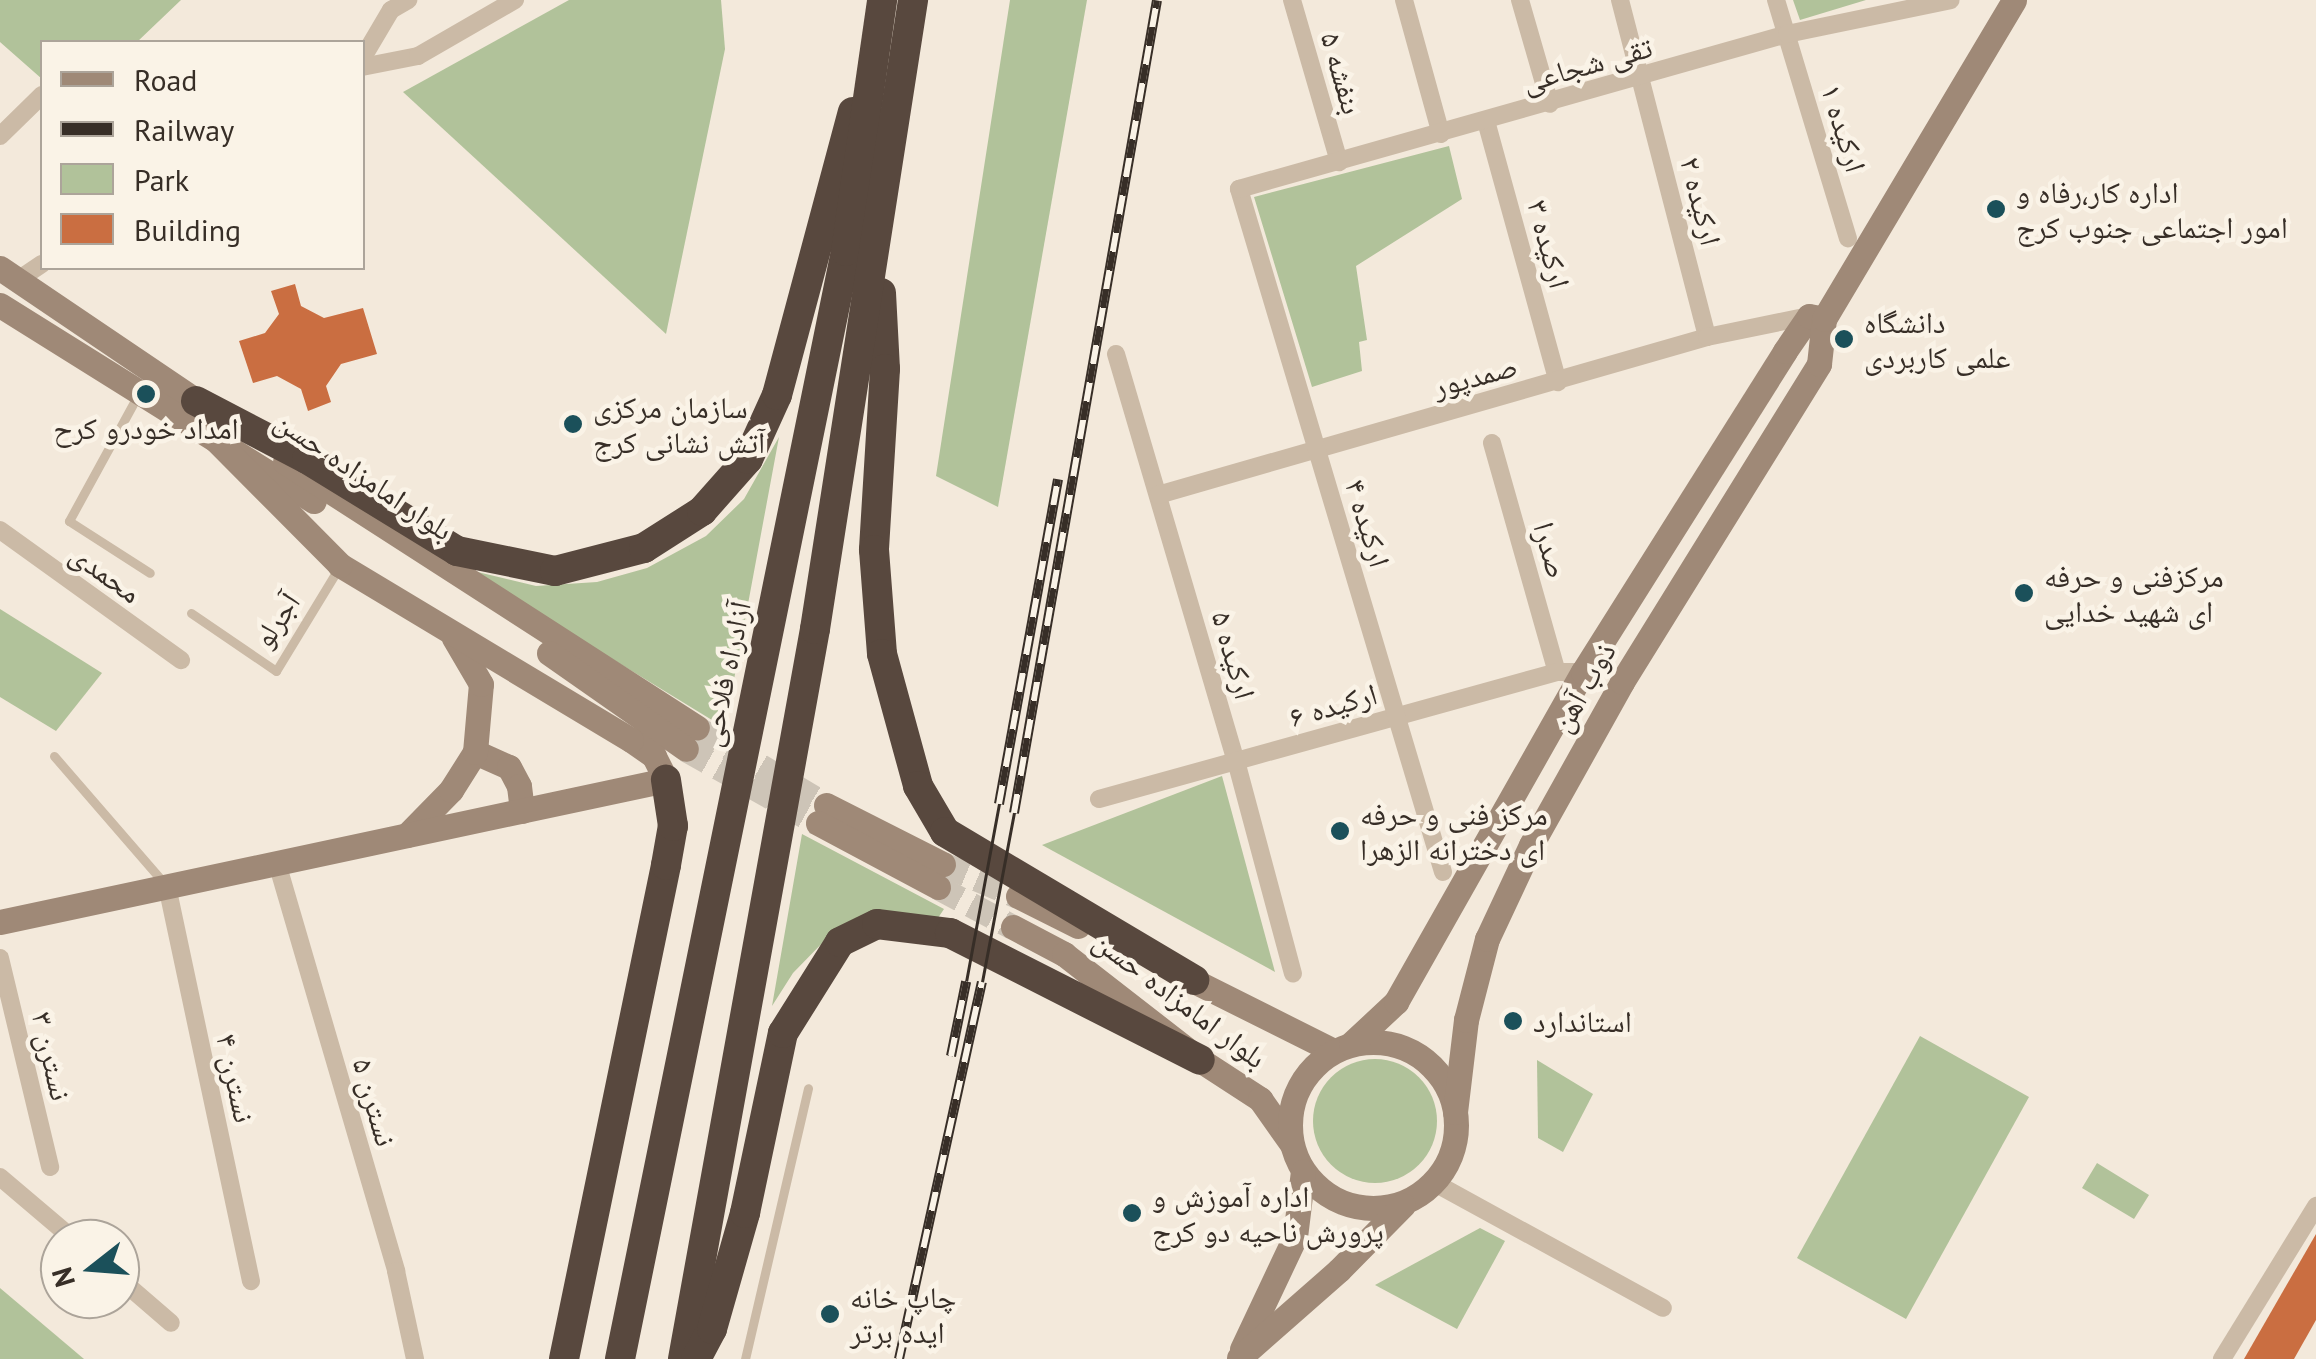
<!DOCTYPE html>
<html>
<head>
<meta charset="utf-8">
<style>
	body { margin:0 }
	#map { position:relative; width:2316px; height:1359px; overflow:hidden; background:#f3e9db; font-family:"PT Sans","Noto Naskh Arabic",sans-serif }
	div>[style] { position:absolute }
	.green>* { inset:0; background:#b1c29a }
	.round { border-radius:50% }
	.building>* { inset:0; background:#ca6e41 }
	.secondary-tunnel>* { height:25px; margin-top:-12.5px; transform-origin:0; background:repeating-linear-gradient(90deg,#cdc4b7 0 25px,transparent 0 37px) }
	.lane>* { height:9px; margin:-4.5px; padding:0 4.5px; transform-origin:4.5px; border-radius:4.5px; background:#cbbaa6 }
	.street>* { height:18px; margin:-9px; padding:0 9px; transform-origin:9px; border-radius:9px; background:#cbbaa6 }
	.secondary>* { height:25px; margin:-12.5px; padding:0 12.5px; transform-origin:12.5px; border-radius:12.5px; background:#9f8977 }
	.secondary>.ring { margin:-12.5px; padding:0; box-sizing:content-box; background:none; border:25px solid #9f8977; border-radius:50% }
	.highway>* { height:30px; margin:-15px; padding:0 15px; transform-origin:15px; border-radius:15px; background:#58483e }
	.tram>* { height:2.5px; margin:-1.25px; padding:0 1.25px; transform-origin:1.25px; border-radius:1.25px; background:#372e27 }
	.rail>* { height:10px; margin-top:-5px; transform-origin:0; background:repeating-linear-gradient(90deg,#faf3e7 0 19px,#372e27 0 38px); box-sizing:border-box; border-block:2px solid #372e27 }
	.dots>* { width:28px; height:28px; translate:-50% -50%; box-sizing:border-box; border:5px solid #faf3e7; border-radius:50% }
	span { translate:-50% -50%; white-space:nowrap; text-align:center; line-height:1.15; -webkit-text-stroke:9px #faf3e7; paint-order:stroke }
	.street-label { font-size:30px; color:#372e27 }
	.poi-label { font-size:30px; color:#372e27 }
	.left { translate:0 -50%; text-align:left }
	.legend { position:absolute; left:40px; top:40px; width:325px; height:230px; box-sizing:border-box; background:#faf3e7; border:2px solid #aca49a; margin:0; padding:12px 18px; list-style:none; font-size:30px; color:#372e27 }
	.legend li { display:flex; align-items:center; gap:20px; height:50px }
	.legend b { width:50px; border:2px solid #aca49a }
	.north { position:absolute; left:40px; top:1219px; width:100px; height:100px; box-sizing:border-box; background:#faf3e7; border:2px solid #aca49a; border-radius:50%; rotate:253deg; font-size:28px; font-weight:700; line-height:40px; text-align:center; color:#372e27 }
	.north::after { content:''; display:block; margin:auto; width:35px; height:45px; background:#1b505a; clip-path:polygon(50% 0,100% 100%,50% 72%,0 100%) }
</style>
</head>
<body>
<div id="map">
	<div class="green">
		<i style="clip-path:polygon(0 0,181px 0,137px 42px,42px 42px,42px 79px,0 42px)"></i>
		<i style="clip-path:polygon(569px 0,721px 0,725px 49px,666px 334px,403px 92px)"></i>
		<i style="clip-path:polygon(1010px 0,1087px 0,998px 507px,936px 476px)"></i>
		<i style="clip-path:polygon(1793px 0,1866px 0,1800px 20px)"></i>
		<i style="clip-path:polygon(1449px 146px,1462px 199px,1356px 266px,1367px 340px,1359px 342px,1362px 371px,1312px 387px,1254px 197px)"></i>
		<i style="clip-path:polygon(779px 437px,725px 728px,465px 569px,536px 586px,597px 582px,647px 568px,706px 536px,744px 499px)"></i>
		<i style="clip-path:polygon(0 609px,102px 673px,56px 731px,0 697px)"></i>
		<i style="clip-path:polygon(1222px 776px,1275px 972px,1042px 845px)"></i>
		<i style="clip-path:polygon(802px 834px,944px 909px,938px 918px,833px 932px,793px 973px,772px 1006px)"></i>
		<i style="clip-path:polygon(1920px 1036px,2029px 1097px,1906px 1319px,1797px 1258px)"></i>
		<i class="round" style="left:1313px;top:1059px;width:124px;height:124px"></i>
		<i style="clip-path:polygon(1537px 1060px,1593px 1094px,1563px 1152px,1538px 1138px)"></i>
		<i style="clip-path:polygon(2097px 1163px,2149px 1195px,2134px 1219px,2082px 1188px)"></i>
		<i style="clip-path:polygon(1480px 1228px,1505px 1241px,1457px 1329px,1375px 1285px)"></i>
		<i style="clip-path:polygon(0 1288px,84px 1359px,0 1359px)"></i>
	</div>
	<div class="building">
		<i style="clip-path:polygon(295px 284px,301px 306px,324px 318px,363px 308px,377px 354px,341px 364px,326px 386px,331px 402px,308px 411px,301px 389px,277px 376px,253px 383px,239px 341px,265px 333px,279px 314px,271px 291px)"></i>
		<i style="clip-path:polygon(2316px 1234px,2316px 1320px,2294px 1359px,2244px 1359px)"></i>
	</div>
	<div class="secondary-tunnel">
		<i style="left:697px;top:728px;width:150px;rotate:30.8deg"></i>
		<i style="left:686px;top:749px;width:151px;rotate:29.3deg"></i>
		<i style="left:943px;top:864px;width:82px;rotate:23.1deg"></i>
		<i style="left:938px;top:887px;width:85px;rotate:28.1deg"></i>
	</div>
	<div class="lane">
		<i style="left:139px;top:393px;width:146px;rotate:118.7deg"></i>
		<i style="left:69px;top:521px;width:96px;rotate:32.7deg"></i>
		<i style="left:191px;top:613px;width:103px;rotate:34.3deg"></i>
		<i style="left:276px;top:671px;width:119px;rotate:-58.7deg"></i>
		<i style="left:54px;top:756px;width:169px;rotate:49.1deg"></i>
		<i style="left:745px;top:1359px;width:278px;rotate:-76.9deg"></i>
	</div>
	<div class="street">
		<i style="left:1292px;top:0;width:169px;rotate:73.8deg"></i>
		<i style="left:1404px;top:0;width:139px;rotate:74.6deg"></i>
		<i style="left:1520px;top:0;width:108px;rotate:73.9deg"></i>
		<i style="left:1620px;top:0;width:348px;rotate:75.5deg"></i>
		<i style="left:1776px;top:0;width:249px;rotate:73.2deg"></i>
		<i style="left:362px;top:59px;width:57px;rotate:-59.4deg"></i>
		<i style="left:391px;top:10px;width:20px;rotate:-30deg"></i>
		<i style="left:362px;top:67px;width:57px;rotate:-11.1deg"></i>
		<i style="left:418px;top:56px;width:112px;rotate:-30deg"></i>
		<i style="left:1486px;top:121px;width:271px;rotate:74.6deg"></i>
		<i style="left:0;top:136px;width:59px;rotate:-44.3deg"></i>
		<i style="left:18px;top:280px;width:29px;rotate:-34deg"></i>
		<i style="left:1116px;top:354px;width:424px;rotate:73.6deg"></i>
		<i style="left:1236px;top:761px;width:220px;rotate:75deg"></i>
		<i style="left:1492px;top:443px;width:238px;rotate:74.2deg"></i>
		<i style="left:1158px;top:495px;width:571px;rotate:-16.06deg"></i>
		<i style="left:1707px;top:337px;width:104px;rotate:-11.6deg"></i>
		<i style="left:0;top:530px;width:223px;rotate:35.7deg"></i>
		<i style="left:1099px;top:799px;width:475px;rotate:-15.5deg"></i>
		<i style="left:1557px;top:672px;width:26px"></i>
		<i style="left:277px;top:863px;width:425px;rotate:73.7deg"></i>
		<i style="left:396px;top:1271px;width:90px;rotate:77.8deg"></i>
		<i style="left:1443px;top:872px;width:713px;rotate:-106.63deg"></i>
		<i style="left:1239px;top:189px;width:569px;rotate:-15.79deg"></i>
		<i style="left:1787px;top:34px;width:167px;rotate:-11.7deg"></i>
		<i style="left:167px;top:886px;width:404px;rotate:78deg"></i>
		<i style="left:0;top:958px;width:215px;rotate:76.5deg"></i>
		<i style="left:0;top:1177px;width:96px;rotate:40.3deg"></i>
		<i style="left:1433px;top:1182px;width:262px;rotate:28.7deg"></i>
		<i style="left:120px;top:1279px;width:67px;rotate:40.8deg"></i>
		<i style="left:2222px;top:1359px;width:180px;rotate:-58.4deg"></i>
	</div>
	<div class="secondary">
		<i style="left:0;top:268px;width:255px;rotate:34.1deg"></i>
		<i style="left:0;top:305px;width:370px;rotate:32deg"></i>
		<i style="left:285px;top:462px;width:490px;rotate:32.8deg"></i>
		<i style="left:549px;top:653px;width:167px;rotate:35deg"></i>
		<i style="left:475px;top:752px;width:37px;rotate:24deg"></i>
		<i style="left:509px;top:767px;width:21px;rotate:62deg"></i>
		<i style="left:519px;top:786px;width:25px;rotate:83deg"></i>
		<i style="left:826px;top:805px;width:131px;rotate:26.8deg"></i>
		<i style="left:818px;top:823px;width:136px;rotate:28.1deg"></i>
		<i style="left:407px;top:835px;width:63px;rotate:-45.6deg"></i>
		<i style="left:451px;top:790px;width:45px;rotate:-57.7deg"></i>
		<i style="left:475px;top:752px;width:68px;rotate:-85deg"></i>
		<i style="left:481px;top:684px;width:53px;rotate:-120.4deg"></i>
		<i style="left:1018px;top:896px;width:67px;rotate:26.6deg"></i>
		<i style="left:0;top:922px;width:681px;rotate:-12.04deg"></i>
		<i style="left:666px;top:780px;width:27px;rotate:-117deg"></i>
		<i style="left:654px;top:756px;width:28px;rotate:-145deg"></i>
		<i style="left:631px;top:740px;width:340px;rotate:-149deg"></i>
		<i style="left:340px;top:565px;width:182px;rotate:-134.8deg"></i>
		<i style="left:1013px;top:927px;width:58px;rotate:27.9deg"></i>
		<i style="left:1064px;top:954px;width:172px;rotate:37.9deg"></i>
		<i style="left:1200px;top:1060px;width:72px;rotate:33deg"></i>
		<i style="left:1260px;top:1099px;width:54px;rotate:54.8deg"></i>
		<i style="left:1178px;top:973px;width:174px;rotate:26.6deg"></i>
		<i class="ring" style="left:1290px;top:1042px;width:141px;height:141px"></i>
		<i style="left:1351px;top:1044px;width:62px;rotate:-43deg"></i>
		<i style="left:1396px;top:1002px;width:379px;rotate:-60.5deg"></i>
		<i style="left:1583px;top:672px;width:379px;rotate:-57.8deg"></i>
		<i style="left:1785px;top:351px;width:42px;rotate:-55.6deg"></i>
		<i style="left:1809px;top:316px;width:15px;rotate:11deg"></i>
		<i style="left:1455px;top:1112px;width:93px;rotate:-83.2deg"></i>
		<i style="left:1466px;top:1020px;width:84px;rotate:-75.5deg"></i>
		<i style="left:1487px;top:939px;width:104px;rotate:-64.9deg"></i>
		<i style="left:1531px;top:845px;width:187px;rotate:-60.8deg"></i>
		<i style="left:1622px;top:682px;width:374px;rotate:-58.2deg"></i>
		<i style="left:1819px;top:364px;width:45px;rotate:-83.7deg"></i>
		<i style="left:1824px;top:319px;width:371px;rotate:-59.2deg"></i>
		<i style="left:1242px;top:1349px;width:124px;rotate:-64.7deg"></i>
		<i style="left:1295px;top:1237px;width:66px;rotate:-83.1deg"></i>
		<i style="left:1239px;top:1358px;width:133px;rotate:-41.3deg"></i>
		<i style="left:1339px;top:1270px;width:91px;rotate:-45.4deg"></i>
	</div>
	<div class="highway">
		<i style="left:881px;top:293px;width:76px;rotate:87deg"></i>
		<i style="left:885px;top:369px;width:181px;rotate:93.5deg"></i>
		<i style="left:874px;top:550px;width:104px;rotate:85.6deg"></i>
		<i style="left:882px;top:654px;width:137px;rotate:74.7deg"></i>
		<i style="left:918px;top:786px;width:53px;rotate:59.6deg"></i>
		<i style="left:945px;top:832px;width:290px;rotate:30.7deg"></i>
		<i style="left:196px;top:401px;width:125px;rotate:27.6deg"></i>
		<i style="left:307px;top:459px;width:176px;rotate:31.5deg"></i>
		<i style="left:457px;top:551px;width:100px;rotate:11.5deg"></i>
		<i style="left:555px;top:571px;width:92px;rotate:-14.5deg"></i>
		<i style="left:644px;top:548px;width:69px;rotate:-32.5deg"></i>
		<i style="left:702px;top:511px;width:69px;rotate:-48.5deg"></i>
		<i style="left:748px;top:459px;width:70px;rotate:-65.6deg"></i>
		<i style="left:777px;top:395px;width:293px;rotate:-75deg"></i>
		<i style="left:564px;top:1359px;width:504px;rotate:-78.33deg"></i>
		<i style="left:666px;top:865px;width:40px;rotate:-80deg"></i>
		<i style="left:673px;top:826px;width:47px;rotate:-98.7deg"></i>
		<i style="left:620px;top:1359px;width:1131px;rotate:-78.47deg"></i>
		<i style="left:846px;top:251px;width:254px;rotate:-81.8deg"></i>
		<i style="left:683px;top:1359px;width:742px;rotate:-79.75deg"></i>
		<i style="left:815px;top:629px;width:637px;rotate:-81.14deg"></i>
		<i style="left:696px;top:1359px;width:34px;rotate:-62deg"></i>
		<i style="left:712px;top:1329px;width:121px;rotate:-74.1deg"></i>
		<i style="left:745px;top:1213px;width:184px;rotate:-78.1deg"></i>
		<i style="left:783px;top:1033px;width:107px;rotate:-57.9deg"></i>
		<i style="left:840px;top:942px;width:41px;rotate:-25.9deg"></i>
		<i style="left:877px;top:924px;width:74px;rotate:7deg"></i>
		<i style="left:950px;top:933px;width:280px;rotate:26.9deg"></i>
	</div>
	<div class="tram">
		<i style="left:966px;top:982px;width:181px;rotate:-79.5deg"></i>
		<i style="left:982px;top:982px;width:172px;rotate:-79.3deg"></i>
	</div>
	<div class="rail">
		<i style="left:999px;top:804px;width:330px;rotate:-79.7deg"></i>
		<i style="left:1014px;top:813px;width:825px;rotate:-80.02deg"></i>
		<i style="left:951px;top:1056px;width:76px;rotate:-78.5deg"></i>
		<i style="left:899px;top:1359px;width:386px;rotate:-77.6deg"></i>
	</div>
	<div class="dots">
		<i style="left:1996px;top:209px;background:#1b505a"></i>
		<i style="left:1844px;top:339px;background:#1b505a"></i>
		<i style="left:146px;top:394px;background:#1b505a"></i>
		<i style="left:573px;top:424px;background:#1b505a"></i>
		<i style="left:2024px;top:593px;background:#1b505a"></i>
		<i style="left:1340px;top:831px;background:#1b505a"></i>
		<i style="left:1513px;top:1021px;background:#1b505a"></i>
		<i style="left:1132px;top:1213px;background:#1b505a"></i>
		<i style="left:830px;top:1314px;background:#1b505a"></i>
	</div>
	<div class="street-label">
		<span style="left:1587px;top:64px;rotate:-16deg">تقی شجاعی</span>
		<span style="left:1342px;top:73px;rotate:74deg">بنفشه ۵</span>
		<span style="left:1844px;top:128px;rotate:73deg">ارکیده ۱</span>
		<span style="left:1701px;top:201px;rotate:76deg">ارکیده ۲</span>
		<span style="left:1549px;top:244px;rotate:75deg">ارکیده ۳</span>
		<span style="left:1475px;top:376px;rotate:-15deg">صمدپور</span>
		<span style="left:364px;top:475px;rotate:34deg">بلوار امامزاده حسن</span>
		<span style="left:1368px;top:523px;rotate:73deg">ارکیده ۴</span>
		<span style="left:1551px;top:550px;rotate:74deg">صدرا</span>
		<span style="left:106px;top:573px;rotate:36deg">محمدی</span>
		<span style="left:276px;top:620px;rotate:-56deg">آجرلو</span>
		<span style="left:1234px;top:655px;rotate:74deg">ارکیده ۵</span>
		<span style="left:725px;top:674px;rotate:-78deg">آزادراه فلاحی</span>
		<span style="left:1583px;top:687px;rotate:-60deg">ذوب آهن</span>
		<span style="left:1333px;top:705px;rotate:-16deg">ارکیده ۶</span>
		<span style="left:1180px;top:999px;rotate:37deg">بلوار امامزاده حسن</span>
		<span style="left:52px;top:1056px;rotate:77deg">نسترن ۳</span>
		<span style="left:236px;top:1078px;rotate:78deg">نسترن ۴</span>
		<span style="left:375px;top:1102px;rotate:74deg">نسترن ۵</span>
	</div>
	<div class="poi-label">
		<span class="left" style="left:2016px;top:209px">اداره کار،رفاه و<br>امور اجتماعی جنوب کرج</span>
		<span class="left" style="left:1864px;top:339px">دانشگاه<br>علمی کاربردی</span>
		<span class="left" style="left:593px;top:424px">سازمان مرکزی<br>آتش نشانی کرج</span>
		<span style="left:146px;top:428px">امداد خودرو کرح</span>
		<span class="left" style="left:2044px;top:593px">مرکزفنی و حرفه<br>ای شهید خدایی</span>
		<span class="left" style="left:1360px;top:831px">مرکز فنی و حرفه<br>ای دخترانه الزهرا</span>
		<span class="left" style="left:1533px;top:1021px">استاندارد</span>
		<span class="left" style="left:1152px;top:1213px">اداره آموزش و<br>پرورش ناحیه دو کرج</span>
		<span class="left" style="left:850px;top:1314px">چاپ خانه<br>ایده برتر</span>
	</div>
	<ul class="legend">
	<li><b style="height:12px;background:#9f8977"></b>Road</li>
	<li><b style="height:12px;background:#372e27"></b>Railway</li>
	<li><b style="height:28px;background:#b1c29a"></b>Park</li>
	<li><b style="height:28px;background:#ca6e41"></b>Building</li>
	</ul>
	<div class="north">N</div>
</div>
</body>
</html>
